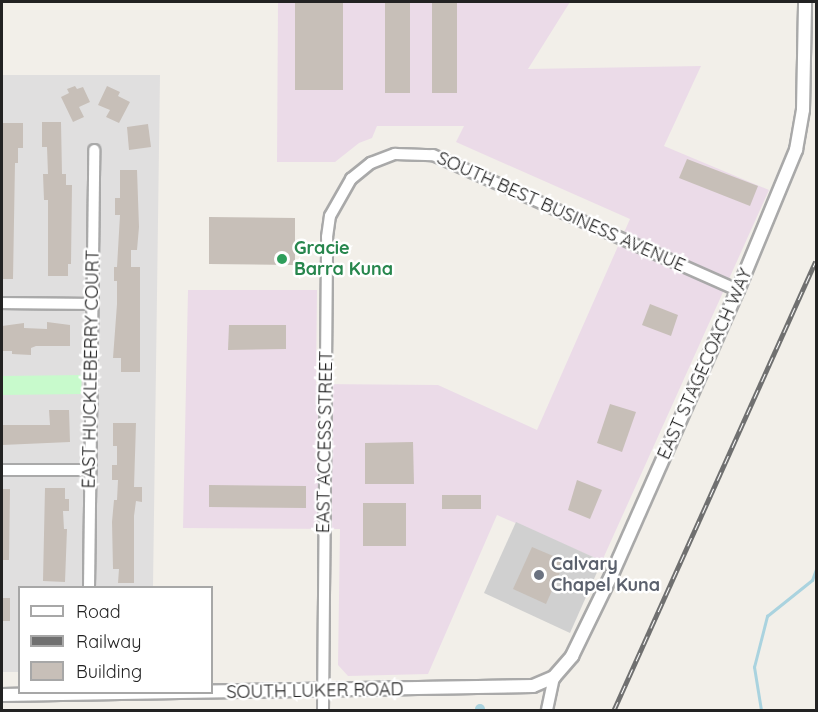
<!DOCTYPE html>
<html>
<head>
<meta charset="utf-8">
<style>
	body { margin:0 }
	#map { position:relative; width:818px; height:712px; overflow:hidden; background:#f2efe9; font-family:Quicksand,sans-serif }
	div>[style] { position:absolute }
	.residential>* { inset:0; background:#e0dfdf }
	.industrial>* { inset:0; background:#ebdbe8 }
	.religious>* { inset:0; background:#d0d0d0 }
	.park>* { inset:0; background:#c8facc }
	.stream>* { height:3px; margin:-1.5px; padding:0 1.5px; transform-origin:1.5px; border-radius:1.5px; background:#aad3df }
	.canal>* { height:10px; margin:-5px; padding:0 5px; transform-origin:5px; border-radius:5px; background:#aad3df }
	.building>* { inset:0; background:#c7bfb8 }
	.roads { filter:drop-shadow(2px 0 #a9a9a9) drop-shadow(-2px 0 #a9a9a9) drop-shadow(0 2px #a9a9a9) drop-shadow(0 -2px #a9a9a9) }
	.minor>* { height:10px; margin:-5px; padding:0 5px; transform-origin:5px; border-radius:5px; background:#fff }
	.tertiary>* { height:12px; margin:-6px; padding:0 6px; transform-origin:6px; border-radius:6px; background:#fff }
	.rail>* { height:5px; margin-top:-2.5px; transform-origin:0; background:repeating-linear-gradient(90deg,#fff 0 9px,#707070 0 18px); box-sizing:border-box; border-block:2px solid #707070 }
	.dots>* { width:16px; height:16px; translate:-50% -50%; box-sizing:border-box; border:3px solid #fff; border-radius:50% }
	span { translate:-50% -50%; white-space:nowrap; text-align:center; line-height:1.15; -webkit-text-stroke:5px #fff; paint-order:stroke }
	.street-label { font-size:18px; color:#222 }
	.leisure-label { font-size:18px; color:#27864d; font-weight:700 }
	.left { translate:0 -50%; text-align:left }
	.worship-label { font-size:18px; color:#5b616d; font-weight:700 }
	.frame { position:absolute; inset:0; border:3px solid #222; pointer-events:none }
	.legend { position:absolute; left:18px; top:586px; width:195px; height:108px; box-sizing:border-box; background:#fff; border:2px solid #a7a7a7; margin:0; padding:8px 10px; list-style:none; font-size:18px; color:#222 }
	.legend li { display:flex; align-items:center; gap:12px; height:30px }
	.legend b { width:30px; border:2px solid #a7a7a7 }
</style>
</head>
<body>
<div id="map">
	<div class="residential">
		<i style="clip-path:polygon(2px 75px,160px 75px,153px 587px,20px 588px,19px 672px,2px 672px)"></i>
	</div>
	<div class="industrial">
		<i style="clip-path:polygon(278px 2px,570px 2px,528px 69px,701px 66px,664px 146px,769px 190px,602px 561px,497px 515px,428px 674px,348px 676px,338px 665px,340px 529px,183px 528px,188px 290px,317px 290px,316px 384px,438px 385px,537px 430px,630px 219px,456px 142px,464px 126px,377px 126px,372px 138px,359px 143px,335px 162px,277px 162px)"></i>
	</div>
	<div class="religious">
		<i style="clip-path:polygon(516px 522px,602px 561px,570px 633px,484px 593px)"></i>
	</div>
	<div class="park">
		<i style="clip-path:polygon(82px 375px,81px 394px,2px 395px,2px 376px)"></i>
	</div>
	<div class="stream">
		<i style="left:761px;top:710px;width:44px;rotate:-99.2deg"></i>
		<i style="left:754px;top:667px;width:53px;rotate:-75.7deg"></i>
		<i style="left:767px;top:616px;width:58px;rotate:-38.7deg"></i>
		<i style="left:812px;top:580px;width:12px;rotate:-70deg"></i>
	</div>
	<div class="canal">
		<i style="left:480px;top:710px;width:1px;rotate:-90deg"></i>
	</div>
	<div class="building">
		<i style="clip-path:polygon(295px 2px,343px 2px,343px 90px,295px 90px)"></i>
		<i style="clip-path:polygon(385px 2px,410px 2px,410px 93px,385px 93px)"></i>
		<i style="clip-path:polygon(432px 2px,457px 2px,457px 93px,432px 93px)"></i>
		<i style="clip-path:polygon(75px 86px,77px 89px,83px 87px,90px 102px,79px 107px,84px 117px,73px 122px,61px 97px,69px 93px,67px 89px)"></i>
		<i style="clip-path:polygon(107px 86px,120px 92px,118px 96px,130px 102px,119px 123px,106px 117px,110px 110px,98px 105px)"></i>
		<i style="clip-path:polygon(42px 122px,61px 122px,62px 174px,66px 174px,66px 185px,72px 185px,71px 264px,68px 264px,68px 276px,48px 276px,48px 200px,44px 200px,43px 174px,48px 174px,47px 147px,42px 147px)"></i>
		<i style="clip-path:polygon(3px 123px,23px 123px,23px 148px,18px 148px,18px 163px,15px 163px,13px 279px,2px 279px)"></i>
		<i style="clip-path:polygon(148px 124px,151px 147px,129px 150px,127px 127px)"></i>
		<i style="clip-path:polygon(687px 159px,758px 186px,750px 206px,679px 178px)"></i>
		<i style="clip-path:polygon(120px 170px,137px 170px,139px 227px,137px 250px,131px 250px,131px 267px,140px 267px,140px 372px,121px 372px,121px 358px,113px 358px,117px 304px,117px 281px,114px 281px,114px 267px,117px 267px,120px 215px,115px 215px,115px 198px,120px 198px)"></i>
		<i style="clip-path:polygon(209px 217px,295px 218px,295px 265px,209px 264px)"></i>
		<i style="clip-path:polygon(650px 304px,678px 315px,671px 336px,642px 325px)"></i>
		<i style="clip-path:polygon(47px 322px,70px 325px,70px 346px,36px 346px,31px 348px,31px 355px,12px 354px,12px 351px,2px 351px,2px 326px,24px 323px,24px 328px,47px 329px)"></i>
		<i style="clip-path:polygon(229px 325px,286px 325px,286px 349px,228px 350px)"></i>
		<i style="clip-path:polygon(610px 404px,636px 412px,622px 452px,597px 443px)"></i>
		<i style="clip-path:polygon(49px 410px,69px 410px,70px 442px,2px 445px,2px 425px,50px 425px)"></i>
		<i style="clip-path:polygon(113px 423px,136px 423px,134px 487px,142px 487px,142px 502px,136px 501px,134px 516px,134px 583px,118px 583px,119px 569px,113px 569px,112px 522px,114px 500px,117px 500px,118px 480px,112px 480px,112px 465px,117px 465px,117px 446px,113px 446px)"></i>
		<i style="clip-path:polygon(413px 442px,414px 484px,365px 484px,365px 443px)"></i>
		<i style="clip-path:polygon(577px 480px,602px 490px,590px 519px,568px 510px)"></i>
		<i style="clip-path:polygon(209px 485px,306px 486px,306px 508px,209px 507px)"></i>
		<i style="clip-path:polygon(45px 488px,65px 488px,65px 499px,69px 499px,69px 511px,63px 511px,64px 529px,67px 529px,65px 582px,43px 581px)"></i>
		<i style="clip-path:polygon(2px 489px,10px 489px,9px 560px,2px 560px)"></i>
		<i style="clip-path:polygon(442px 495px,481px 495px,481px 509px,442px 509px)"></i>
		<i style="clip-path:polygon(363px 503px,406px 503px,406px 546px,363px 546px)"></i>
		<i style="clip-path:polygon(532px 547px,565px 561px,546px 604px,513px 589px)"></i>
		<i style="clip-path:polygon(2px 598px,10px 598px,10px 621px,2px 621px)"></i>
	</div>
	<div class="roads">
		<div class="minor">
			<i style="left:2px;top:303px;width:89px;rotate:0.6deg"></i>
			<i style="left:2px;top:470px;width:88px"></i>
			<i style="left:89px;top:588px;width:438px;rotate:-89.3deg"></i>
			<i style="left:323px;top:710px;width:473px;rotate:-89.5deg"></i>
			<i style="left:327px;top:237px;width:21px;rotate:-82deg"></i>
			<i style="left:330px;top:216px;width:43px;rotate:-60.4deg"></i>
			<i style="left:351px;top:179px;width:26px;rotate:-39deg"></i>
			<i style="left:371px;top:163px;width:26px;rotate:-21deg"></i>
			<i style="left:395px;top:154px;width:38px;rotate:2deg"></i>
			<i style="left:433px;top:155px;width:334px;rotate:23.9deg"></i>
			<i style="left:547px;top:710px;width:34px;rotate:-78deg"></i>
		</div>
		<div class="tertiary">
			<i style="left:2px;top:695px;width:531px;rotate:-0.97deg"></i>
			<i style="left:533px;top:686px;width:23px;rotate:-23deg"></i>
			<i style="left:554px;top:677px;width:28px;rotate:-49deg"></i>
			<i style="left:572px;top:656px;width:91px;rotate:-64deg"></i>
			<i style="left:612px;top:574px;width:311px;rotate:-66.1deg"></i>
			<i style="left:738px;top:290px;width:152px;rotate:-67.5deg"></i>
			<i style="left:796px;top:150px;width:41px;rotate:-80.1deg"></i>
			<i style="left:803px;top:110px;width:108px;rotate:-88.9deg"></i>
		</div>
	</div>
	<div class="rail">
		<i style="left:614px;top:710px;width:492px;rotate:-65.8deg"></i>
	</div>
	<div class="dots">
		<i style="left:282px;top:259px;background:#2e9e5b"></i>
		<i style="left:539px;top:575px;background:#6b7280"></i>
	</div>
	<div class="street-label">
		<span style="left:561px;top:212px;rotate:24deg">SOUTH BEST BUSINESS AVENUE</span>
		<span style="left:705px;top:364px;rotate:-66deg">EAST STAGECOACH WAY</span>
		<span style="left:91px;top:369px;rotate:-89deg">EAST HUCKLEBERRY COURT</span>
		<span style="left:325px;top:442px;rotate:-89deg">EAST ACCESS STREET</span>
		<span style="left:315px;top:691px;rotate:-1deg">SOUTH LUKER ROAD</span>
	</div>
	<div class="leisure-label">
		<span class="left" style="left:294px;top:259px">Gracie<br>Barra Kuna</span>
	</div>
	<div class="worship-label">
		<span class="left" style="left:551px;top:575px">Calvary<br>Chapel Kuna</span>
	</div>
	<div class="frame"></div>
	<ul class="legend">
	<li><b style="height:8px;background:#fff"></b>Road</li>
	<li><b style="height:8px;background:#707070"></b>Railway</li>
	<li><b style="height:16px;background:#c7bfb8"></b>Building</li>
	</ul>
</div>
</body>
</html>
